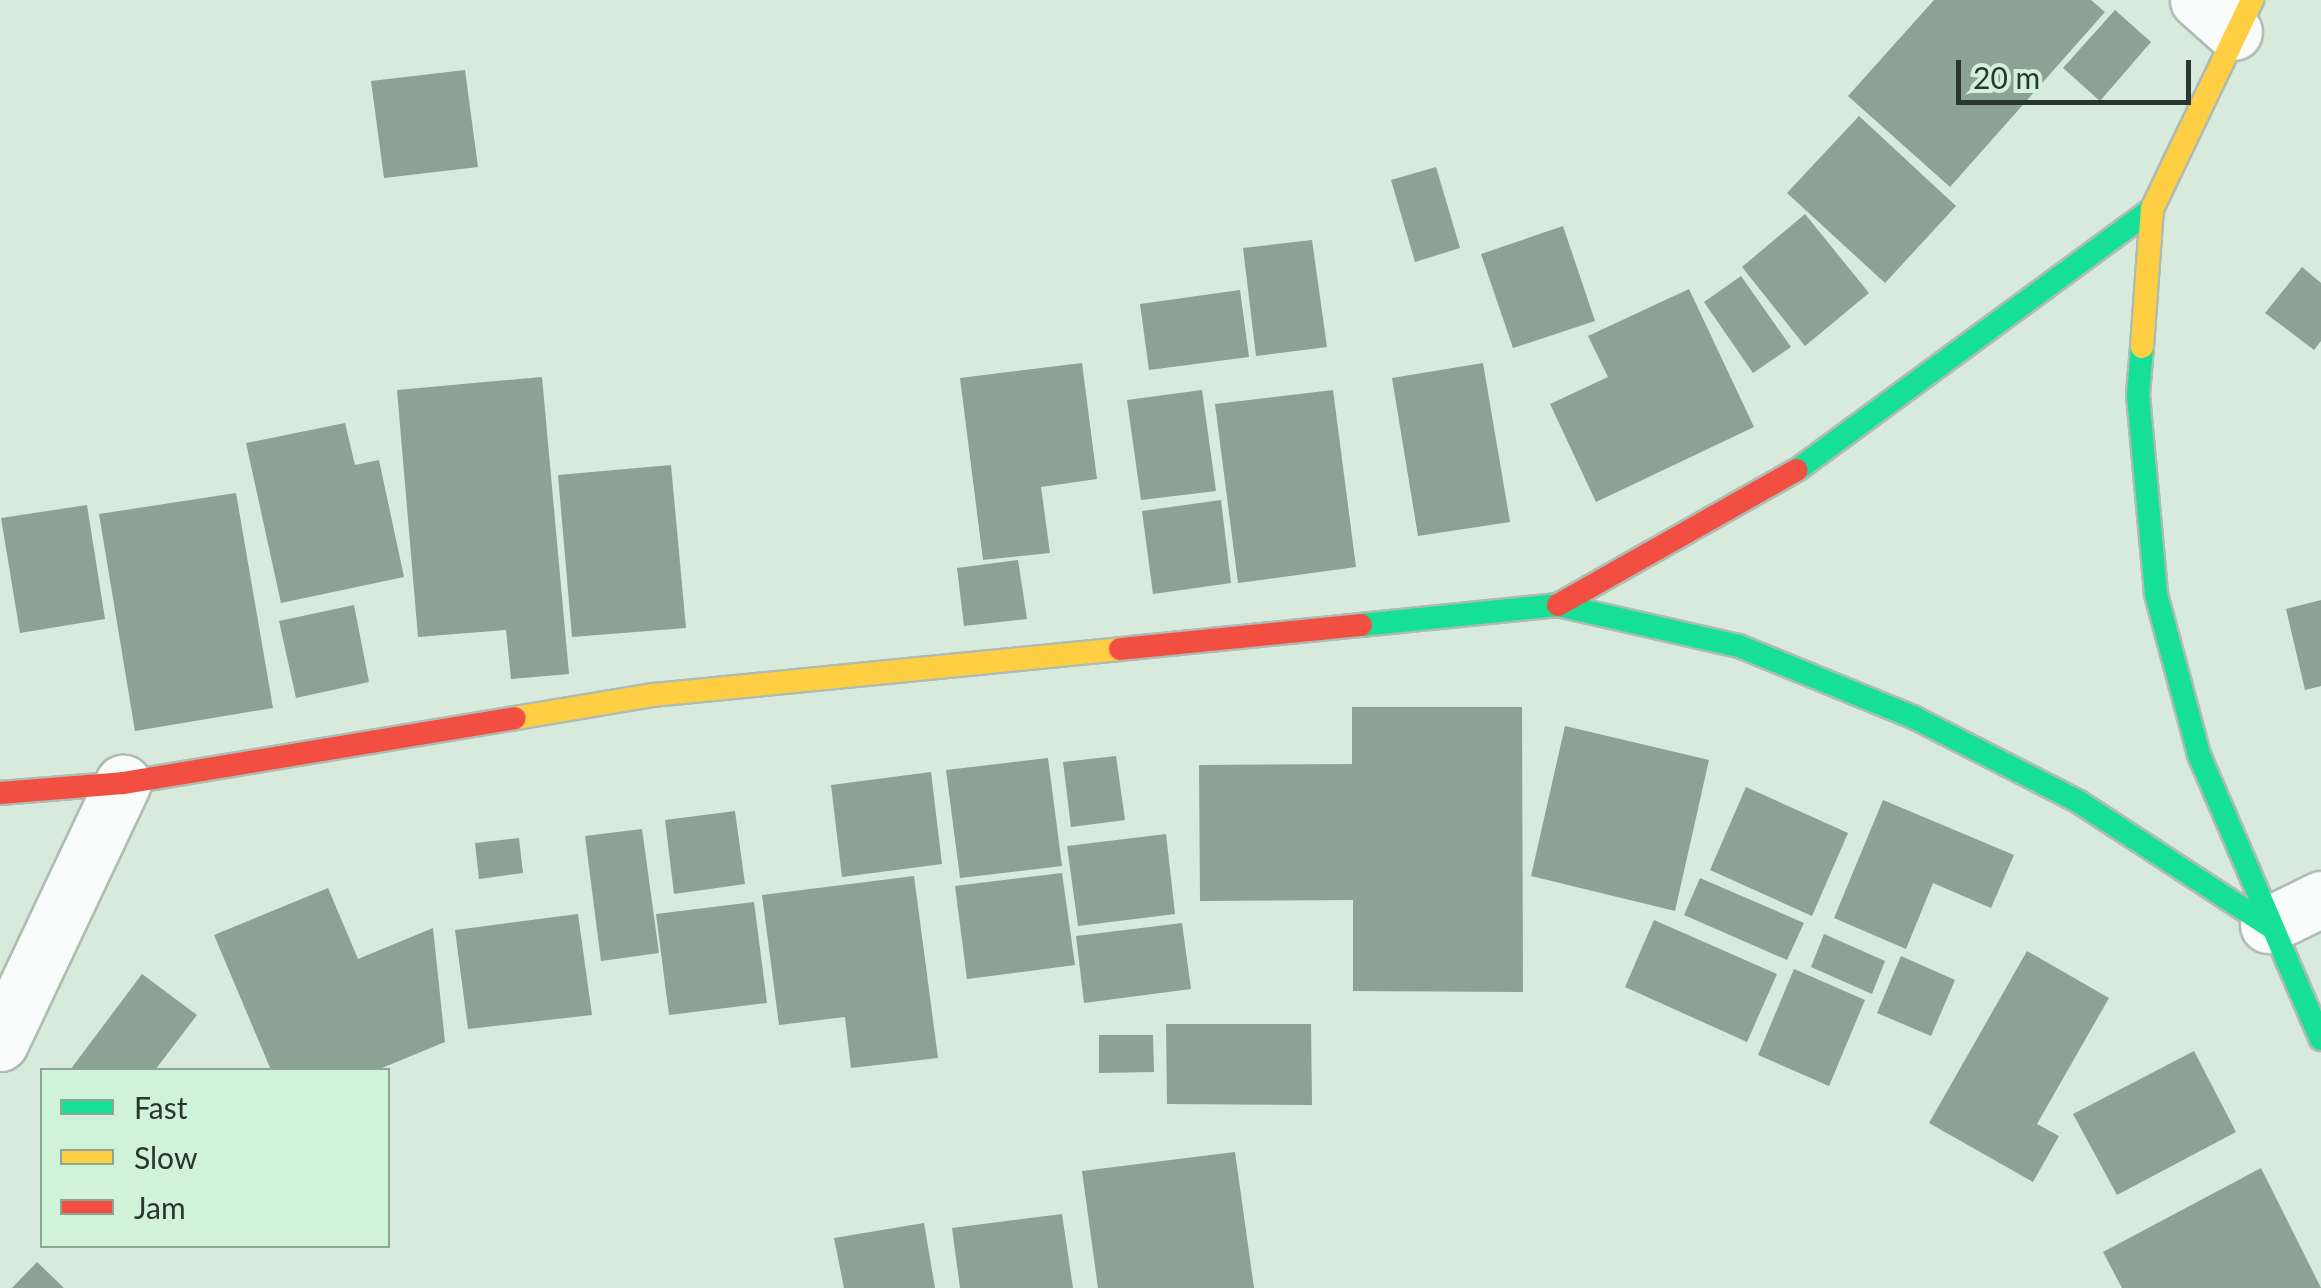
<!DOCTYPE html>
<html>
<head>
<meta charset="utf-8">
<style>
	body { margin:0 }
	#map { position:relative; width:2321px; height:1288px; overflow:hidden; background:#d7eadc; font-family:Lato,sans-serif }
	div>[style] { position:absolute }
	.building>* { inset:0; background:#8ca293 }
	.roads { filter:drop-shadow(2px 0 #aebcb2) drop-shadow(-2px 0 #aebcb2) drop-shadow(0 2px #aebcb2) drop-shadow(0 -2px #aebcb2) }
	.street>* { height:55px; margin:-27.5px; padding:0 27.5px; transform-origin:27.5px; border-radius:27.5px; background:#f9fcfa }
	.fast>* { height:22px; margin:-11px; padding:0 11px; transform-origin:11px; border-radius:11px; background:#16e098 }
	.slow>* { height:22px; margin:-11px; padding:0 11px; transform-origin:11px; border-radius:11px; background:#ffcf43 }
	.jam>* { height:22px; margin:-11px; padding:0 11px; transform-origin:11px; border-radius:11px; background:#f24e42 }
	span { translate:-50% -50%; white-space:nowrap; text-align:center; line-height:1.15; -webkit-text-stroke:10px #cff2d9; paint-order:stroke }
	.legend { position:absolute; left:40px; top:1068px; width:350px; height:180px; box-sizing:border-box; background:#cff2d9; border:2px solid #8ca794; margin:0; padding:12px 18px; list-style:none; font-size:30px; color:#28362c }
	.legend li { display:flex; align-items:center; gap:20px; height:50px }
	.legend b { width:50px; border:2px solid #8ca794 }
	.scale { position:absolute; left:1956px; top:60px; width:235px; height:45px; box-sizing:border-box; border:5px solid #28362c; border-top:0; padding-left:12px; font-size:30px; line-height:35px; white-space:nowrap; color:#28362c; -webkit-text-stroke:8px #cff2d9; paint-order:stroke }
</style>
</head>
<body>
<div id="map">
	<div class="building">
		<i style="clip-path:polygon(1934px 0,2091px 0,2105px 12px,1950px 187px,1848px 96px)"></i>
		<i style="clip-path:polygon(2115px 10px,2151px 42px,2100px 101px,2063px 68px)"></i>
		<i style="clip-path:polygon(465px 70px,478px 167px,384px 178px,371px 81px)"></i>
		<i style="clip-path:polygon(1859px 116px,1956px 206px,1885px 283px,1787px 193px)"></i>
		<i style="clip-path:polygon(1436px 167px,1460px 248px,1415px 262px,1391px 180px)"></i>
		<i style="clip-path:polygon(1805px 214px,1869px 293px,1805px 346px,1742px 267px)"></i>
		<i style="clip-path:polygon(1563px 226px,1595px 321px,1513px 348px,1481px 254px)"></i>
		<i style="clip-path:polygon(1312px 240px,1327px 347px,1256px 356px,1243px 248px)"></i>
		<i style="clip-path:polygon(2302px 267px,2321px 283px,2321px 341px,2314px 350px,2265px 313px)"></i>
		<i style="clip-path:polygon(1741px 276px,1791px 347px,1753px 373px,1704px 302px)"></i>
		<i style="clip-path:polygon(1689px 289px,1754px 427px,1596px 502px,1550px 404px,1608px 377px,1588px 336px)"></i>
		<i style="clip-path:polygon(1240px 290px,1249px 357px,1149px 370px,1140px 304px)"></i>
		<i style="clip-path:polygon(1082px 363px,1097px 479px,1041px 487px,1050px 553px,983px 560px,960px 378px)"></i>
		<i style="clip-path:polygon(1483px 363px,1510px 522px,1418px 536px,1392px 378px)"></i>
		<i style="clip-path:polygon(542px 377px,569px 674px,511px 679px,506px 630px,418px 637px,397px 390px)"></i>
		<i style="clip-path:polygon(1202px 390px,1216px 491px,1141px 500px,1127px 400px)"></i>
		<i style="clip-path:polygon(1333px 390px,1356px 567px,1238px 583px,1215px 404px)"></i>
		<i style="clip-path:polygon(345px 423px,355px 465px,379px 460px,404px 577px,281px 603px,246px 443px)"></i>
		<i style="clip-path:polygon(671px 465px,686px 628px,572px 637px,558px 475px)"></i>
		<i style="clip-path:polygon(236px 493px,273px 708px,135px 731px,99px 514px)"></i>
		<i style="clip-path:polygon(1221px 500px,1231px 583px,1153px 594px,1142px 511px)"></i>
		<i style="clip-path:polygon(87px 505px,105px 619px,20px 633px,1px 518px)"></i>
		<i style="clip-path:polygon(1018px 560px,1027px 619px,964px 626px,957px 568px)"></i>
		<i style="clip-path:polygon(2321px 600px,2321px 686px,2305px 690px,2286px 609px)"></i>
		<i style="clip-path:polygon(354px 605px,369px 682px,296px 698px,279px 621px)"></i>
		<i style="clip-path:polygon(1352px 707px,1522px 707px,1523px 992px,1353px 991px,1353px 900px,1200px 901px,1199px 765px,1352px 764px)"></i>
		<i style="clip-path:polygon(1565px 726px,1709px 760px,1675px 911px,1531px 876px)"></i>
		<i style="clip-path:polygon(1116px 756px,1125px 820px,1071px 827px,1063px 762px)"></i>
		<i style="clip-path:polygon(1048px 758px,1062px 866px,960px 878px,946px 770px)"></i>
		<i style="clip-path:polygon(931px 772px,942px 864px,842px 877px,831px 785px)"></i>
		<i style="clip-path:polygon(1746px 787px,1848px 833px,1812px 916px,1710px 870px)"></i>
		<i style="clip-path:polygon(1883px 800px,2014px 855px,1991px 908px,1933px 883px,1906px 949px,1834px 918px)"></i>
		<i style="clip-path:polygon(735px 811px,745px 884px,674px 894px,665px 820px)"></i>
		<i style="clip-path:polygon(642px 829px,659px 953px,601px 961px,585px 836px)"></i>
		<i style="clip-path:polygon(1166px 834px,1175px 914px,1078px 926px,1067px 846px)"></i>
		<i style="clip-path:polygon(519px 838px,523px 873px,479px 879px,475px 843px)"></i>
		<i style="clip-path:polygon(1062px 873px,1075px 965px,967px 979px,955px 886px)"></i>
		<i style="clip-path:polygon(914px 876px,938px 1058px,851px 1068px,845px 1017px,779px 1025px,762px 895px)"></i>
		<i style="clip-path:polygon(1700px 878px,1804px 923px,1787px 960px,1684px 915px)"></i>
		<i style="clip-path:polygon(328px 888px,358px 959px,433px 928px,445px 1042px,377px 1070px,271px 1070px,214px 935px)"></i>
		<i style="clip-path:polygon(754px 902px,767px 1003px,669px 1015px,656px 914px)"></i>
		<i style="clip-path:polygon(578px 914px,592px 1015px,468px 1029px,455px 930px)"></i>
		<i style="clip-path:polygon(1654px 920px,1777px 974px,1747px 1042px,1625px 987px)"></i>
		<i style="clip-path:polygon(1182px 923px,1191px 989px,1084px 1003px,1076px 936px)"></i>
		<i style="clip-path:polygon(1824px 934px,1885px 961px,1872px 994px,1811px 967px)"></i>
		<i style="clip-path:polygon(2027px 951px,2109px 998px,2037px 1124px,2059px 1136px,2033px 1182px,1929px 1123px)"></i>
		<i style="clip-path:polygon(1901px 956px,1955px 980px,1931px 1036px,1877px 1013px)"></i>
		<i style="clip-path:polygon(1794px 969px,1865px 1000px,1829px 1086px,1758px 1055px)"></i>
		<i style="clip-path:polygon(142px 974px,197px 1015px,155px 1070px,70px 1070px)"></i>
		<i style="clip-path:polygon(1166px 1024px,1311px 1024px,1312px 1105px,1167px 1104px)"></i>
		<i style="clip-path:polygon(1099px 1035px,1153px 1035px,1154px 1072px,1099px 1073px)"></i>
		<i style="clip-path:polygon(2194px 1051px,2236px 1132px,2117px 1195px,2073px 1114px)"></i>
		<i style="clip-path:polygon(1235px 1152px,1254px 1288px,1098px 1288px,1082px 1171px)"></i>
		<i style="clip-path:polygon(2261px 1168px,2321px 1288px,2122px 1288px,2103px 1252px)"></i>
		<i style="clip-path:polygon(1062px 1214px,1073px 1288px,960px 1288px,952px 1228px)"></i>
		<i style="clip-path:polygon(924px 1223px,935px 1288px,844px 1288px,834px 1238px)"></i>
		<i style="clip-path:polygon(37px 1262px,64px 1288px,12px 1288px)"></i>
	</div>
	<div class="roads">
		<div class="street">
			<i style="left:2198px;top:0;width:48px;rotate:41.6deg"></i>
			<i style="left:2268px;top:925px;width:59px;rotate:-26.1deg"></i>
			<i style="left:0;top:1043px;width:288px;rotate:-64.7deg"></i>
		</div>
		<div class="fast">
			<i style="left:2142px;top:347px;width:48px;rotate:94.8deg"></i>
			<i style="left:2138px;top:395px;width:200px;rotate:84.8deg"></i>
			<i style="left:2156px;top:594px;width:167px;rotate:75deg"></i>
			<i style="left:2199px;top:755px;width:309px;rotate:66.8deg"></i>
			<i style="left:1797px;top:470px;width:441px;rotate:-36.3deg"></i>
			<i style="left:1361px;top:625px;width:198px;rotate:-5.8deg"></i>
			<i style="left:1558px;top:605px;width:186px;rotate:12.8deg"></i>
			<i style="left:1739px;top:646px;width:190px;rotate:22.2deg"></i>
			<i style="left:1915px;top:718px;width:184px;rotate:27.1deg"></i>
			<i style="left:2079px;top:802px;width:225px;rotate:33.1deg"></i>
		</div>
		<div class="slow">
			<i style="left:2142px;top:347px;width:138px;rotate:-85.9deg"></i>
			<i style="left:2152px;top:209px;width:232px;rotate:-64.4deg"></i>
			<i style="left:515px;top:718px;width:140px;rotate:-9.5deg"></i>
			<i style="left:653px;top:695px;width:469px;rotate:-5.6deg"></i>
		</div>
		<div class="jam">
			<i style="left:1558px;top:605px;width:274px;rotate:-29.5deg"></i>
			<i style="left:1120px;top:649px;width:242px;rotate:-5.7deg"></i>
			<i style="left:0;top:793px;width:123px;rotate:-4.6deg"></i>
			<i style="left:123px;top:783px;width:397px;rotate:-9.4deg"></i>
		</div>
	</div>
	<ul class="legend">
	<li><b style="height:12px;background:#16e098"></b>Fast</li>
	<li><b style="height:12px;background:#ffcf43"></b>Slow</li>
	<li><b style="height:12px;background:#f24e42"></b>Jam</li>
	</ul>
	<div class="scale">20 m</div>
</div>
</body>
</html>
